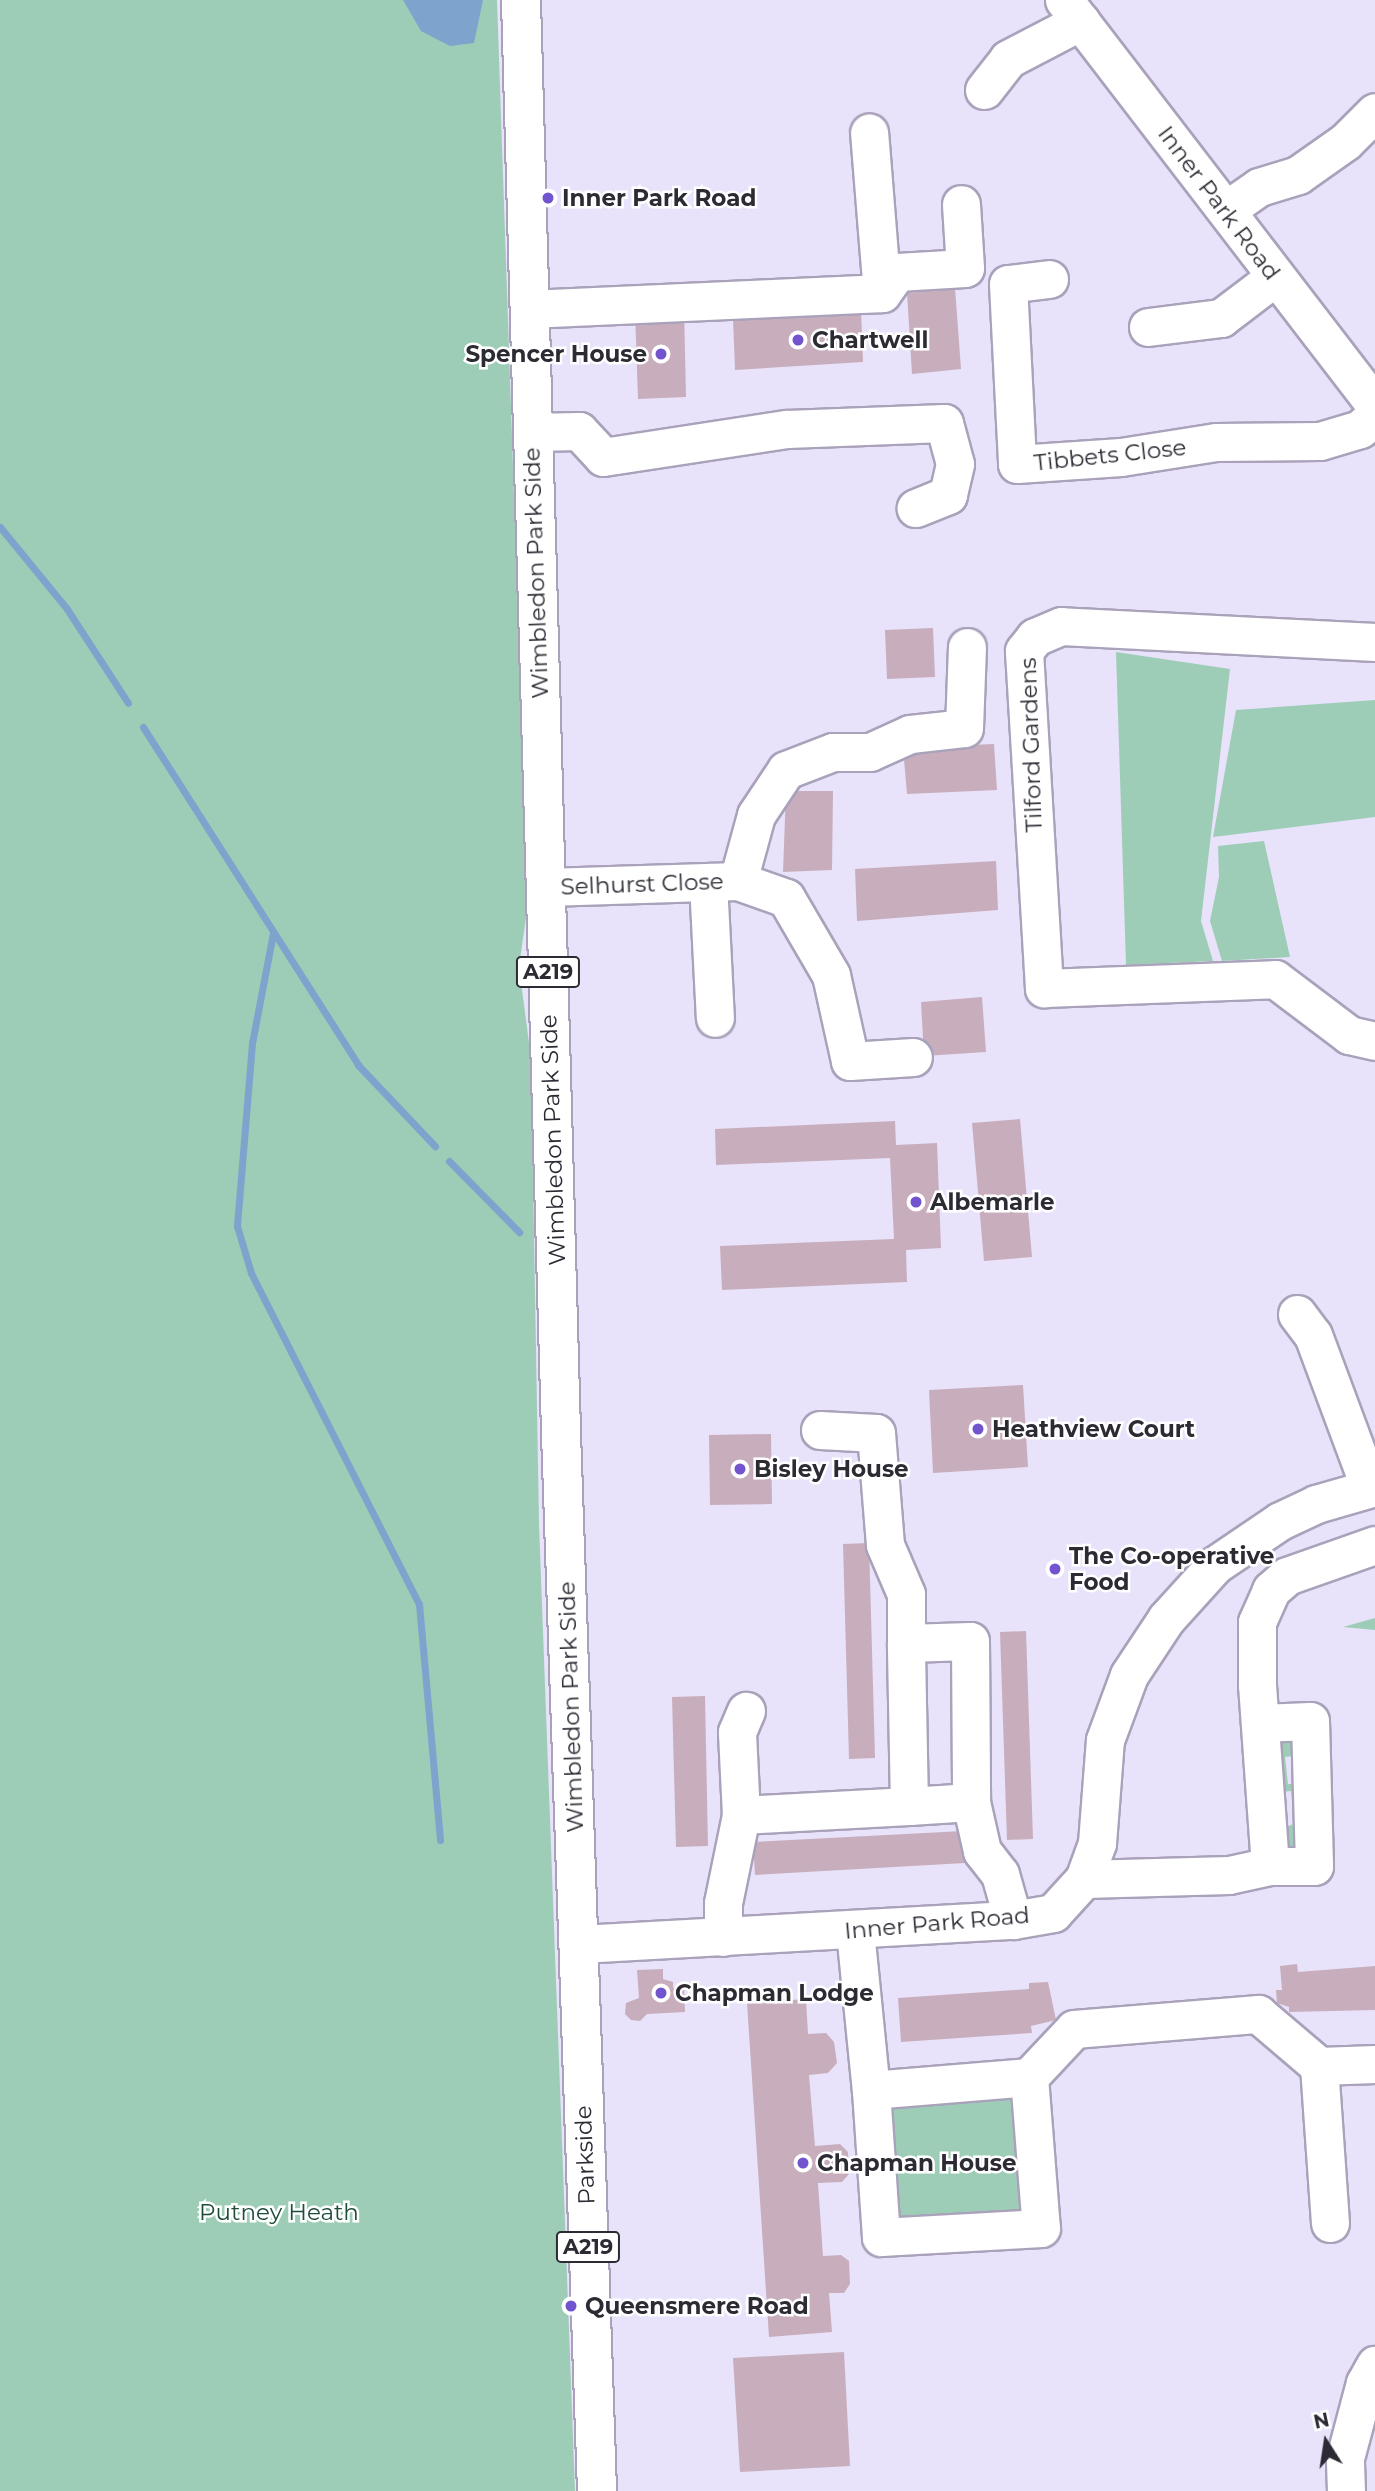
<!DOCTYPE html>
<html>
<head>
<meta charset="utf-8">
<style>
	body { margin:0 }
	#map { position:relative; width:1375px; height:2491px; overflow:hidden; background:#e9e2fb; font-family:Montserrat,sans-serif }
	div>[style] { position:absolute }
	.green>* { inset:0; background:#9dcdb6 }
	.water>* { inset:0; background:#7ea3cd }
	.stream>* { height:7px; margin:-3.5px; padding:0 3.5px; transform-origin:3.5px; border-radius:3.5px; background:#7ea3cd }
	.building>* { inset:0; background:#c8aebc }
	.roads { filter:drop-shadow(2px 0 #a9a2ba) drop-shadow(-2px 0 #a9a2ba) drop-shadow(0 2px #a9a2ba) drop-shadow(0 -2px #a9a2ba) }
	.minor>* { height:37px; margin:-18.5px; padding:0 18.5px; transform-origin:18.5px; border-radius:18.5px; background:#fff }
	.major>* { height:38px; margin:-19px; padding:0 19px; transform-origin:19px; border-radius:19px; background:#fff }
	.dots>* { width:19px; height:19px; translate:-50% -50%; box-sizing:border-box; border:4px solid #fff; border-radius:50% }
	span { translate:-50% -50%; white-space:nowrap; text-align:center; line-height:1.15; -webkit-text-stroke:5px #fff; paint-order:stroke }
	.shield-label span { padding:2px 5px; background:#fff; border:2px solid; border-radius:5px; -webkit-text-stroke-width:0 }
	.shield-label { font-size:21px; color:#2c2a33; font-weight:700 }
	.poi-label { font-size:23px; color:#2c2a33; font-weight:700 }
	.left { translate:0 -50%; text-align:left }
	.right { translate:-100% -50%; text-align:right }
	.street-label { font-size:23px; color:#2c2a33 }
	.park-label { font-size:23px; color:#1d4d3a }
	.north { position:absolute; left:1291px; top:2407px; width:70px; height:70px; -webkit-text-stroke:5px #fff; paint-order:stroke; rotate:348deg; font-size:19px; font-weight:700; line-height:28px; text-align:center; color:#2c2a33 }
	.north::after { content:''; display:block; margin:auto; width:24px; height:32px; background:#2c2a33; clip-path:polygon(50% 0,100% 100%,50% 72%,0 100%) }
</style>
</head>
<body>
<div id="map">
	<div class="green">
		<i style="clip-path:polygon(0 0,497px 0,528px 903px,519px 967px,531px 1058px,539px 1524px,575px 2491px,0 2491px)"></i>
		<i style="clip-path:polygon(1116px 652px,1230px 669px,1201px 921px,1213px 961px,1126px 965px)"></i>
		<i style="clip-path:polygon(1375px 700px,1375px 817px,1213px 837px,1236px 710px)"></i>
		<i style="clip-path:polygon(1264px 841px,1290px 957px,1222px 961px,1210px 921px,1219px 877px,1218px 846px)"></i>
		<i style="clip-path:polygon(1375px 1618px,1375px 1630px,1343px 1627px)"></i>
		<i style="clip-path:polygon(1288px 1729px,1300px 1755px,1285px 1757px,1288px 1784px,1303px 1784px,1306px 1840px,1284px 1857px,1275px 1831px,1294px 1824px,1291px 1791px,1273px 1793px,1275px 1738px)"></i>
		<i style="clip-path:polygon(1013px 2092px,1029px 2213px,895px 2228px,885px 2105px)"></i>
	</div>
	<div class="water">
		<i style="clip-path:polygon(403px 0,483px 0,474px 43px,450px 46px,421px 31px)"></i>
	</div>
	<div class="stream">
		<i style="left:0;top:527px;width:106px;rotate:50.7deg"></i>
		<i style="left:67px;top:609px;width:112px;rotate:57deg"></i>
		<i style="left:143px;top:727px;width:401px;rotate:57.5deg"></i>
		<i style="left:358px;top:1065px;width:112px;rotate:46.5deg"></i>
		<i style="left:273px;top:933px;width:112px;rotate:100.8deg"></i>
		<i style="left:252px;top:1043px;width:184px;rotate:94.7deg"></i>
		<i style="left:237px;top:1226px;width:49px;rotate:73.4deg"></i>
		<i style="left:251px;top:1273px;width:371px;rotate:63.1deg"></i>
		<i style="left:419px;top:1604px;width:237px;rotate:84.9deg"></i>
		<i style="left:449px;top:1161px;width:100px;rotate:45.4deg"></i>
	</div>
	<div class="building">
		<i style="clip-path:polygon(955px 288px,961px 369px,912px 374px,907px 293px)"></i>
		<i style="clip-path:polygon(684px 309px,686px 397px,638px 399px,635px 311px)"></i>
		<i style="clip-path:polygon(861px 310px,863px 362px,735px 370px,733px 318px)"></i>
		<i style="clip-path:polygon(933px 628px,935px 677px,887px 679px,885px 630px)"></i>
		<i style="clip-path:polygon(994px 744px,997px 790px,907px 794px,903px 748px)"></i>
		<i style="clip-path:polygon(786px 791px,833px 791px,832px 870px,783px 872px)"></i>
		<i style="clip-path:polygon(996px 861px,998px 910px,857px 921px,855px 869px)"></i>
		<i style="clip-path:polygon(982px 997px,986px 1052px,924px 1056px,921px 1002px)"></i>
		<i style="clip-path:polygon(1020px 1119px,1032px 1257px,984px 1261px,972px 1123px)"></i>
		<i style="clip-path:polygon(895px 1121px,896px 1145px,937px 1143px,941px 1248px,906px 1250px,907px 1282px,722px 1290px,720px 1246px,894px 1239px,890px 1158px,716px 1165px,715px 1129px)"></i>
		<i style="clip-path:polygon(1023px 1385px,1028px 1467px,933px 1473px,929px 1390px)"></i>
		<i style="clip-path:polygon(771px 1434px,772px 1504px,710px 1505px,709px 1435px)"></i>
		<i style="clip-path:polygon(869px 1543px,875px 1758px,849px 1759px,843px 1544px)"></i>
		<i style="clip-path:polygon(1026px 1631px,1033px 1839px,1007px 1840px,1000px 1632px)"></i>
		<i style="clip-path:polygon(705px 1696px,708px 1846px,676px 1847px,672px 1697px)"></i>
		<i style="clip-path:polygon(963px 1831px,965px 1863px,755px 1875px,753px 1842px)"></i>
		<i style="clip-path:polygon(1297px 1964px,1298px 1972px,1375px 1966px,1375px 2010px,1289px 2012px,1289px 2007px,1277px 2003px,1276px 1990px,1282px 1990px,1280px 1966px)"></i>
		<i style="clip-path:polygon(663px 1969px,663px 1979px,673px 1982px,673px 1988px,684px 1987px,685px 2012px,647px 2014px,640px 2021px,631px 2020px,625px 2014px,626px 2003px,639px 1998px,637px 1970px)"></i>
		<i style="clip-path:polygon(1048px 1982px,1056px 2020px,1031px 2026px,1032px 2033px,901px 2042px,898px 1998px,1029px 1989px,1029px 1983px)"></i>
		<i style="clip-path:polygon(806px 1999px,808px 2034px,826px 2033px,834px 2042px,837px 2063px,828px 2073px,809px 2075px,815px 2146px,840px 2144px,848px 2152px,849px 2174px,842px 2182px,818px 2183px,823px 2256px,841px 2255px,849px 2261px,850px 2284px,844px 2293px,829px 2293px,832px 2332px,769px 2337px,747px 2003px)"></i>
		<i style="clip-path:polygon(844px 2352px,850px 2466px,740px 2472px,733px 2358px)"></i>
	</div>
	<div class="roads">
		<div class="minor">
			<i style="left:1064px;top:0;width:511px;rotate:52.48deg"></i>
			<i style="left:984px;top:90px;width:39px;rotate:-52deg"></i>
			<i style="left:1008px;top:59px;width:82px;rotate:-27.5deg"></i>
			<i style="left:1226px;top:210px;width:40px;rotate:-34.9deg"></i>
			<i style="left:1259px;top:187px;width:41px;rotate:-17.1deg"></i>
			<i style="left:1298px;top:175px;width:57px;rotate:-35.1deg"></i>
			<i style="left:1345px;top:142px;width:42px;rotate:-45deg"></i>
			<i style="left:1049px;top:279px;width:41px;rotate:173deg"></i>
			<i style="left:1008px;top:284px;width:180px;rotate:87.1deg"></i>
			<i style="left:1017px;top:464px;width:104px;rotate:-3.9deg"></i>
			<i style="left:1121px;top:457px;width:96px;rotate:-9deg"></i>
			<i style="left:1216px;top:442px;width:104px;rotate:-0.6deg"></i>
			<i style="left:1320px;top:441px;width:42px;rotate:-16.7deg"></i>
			<i style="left:1360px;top:429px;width:21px;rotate:-43deg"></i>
			<i style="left:882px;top:293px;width:26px;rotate:-54deg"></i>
			<i style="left:897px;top:272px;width:68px;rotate:-3.4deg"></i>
			<i style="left:965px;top:268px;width:64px;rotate:-93.6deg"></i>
			<i style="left:530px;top:309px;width:352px;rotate:-2.6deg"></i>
			<i style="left:882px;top:293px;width:161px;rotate:-94.6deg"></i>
			<i style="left:1148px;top:327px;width:74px;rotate:-7deg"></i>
			<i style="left:1221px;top:318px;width:68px;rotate:-37.2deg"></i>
			<i style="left:532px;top:432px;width:47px;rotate:-1.2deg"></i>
			<i style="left:579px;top:431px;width:35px;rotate:47deg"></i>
			<i style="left:603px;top:457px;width:186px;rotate:-8.7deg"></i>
			<i style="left:787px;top:429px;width:157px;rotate:-2.2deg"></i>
			<i style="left:944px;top:423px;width:42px;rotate:75deg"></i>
			<i style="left:955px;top:464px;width:32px;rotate:103deg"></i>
			<i style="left:948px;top:495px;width:35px;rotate:158deg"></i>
			<i style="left:1375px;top:642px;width:314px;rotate:-177.1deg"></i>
			<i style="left:1061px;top:626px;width:28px;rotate:157deg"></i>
			<i style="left:1035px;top:637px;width:18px;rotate:128deg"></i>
			<i style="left:1024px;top:651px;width:338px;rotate:86.6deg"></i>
			<i style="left:1044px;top:988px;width:231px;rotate:-2.2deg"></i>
			<i style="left:1275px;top:979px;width:93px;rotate:37.1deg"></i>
			<i style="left:1349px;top:1035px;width:27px;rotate:13deg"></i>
			<i style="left:738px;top:881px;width:68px;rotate:-74.7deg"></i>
			<i style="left:756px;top:815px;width:54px;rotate:-56.3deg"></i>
			<i style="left:786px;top:770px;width:50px;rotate:-21deg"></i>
			<i style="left:833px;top:752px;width:37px"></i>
			<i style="left:870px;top:752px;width:44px;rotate:-24.2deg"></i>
			<i style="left:910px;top:734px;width:54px;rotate:-6.3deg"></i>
			<i style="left:964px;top:728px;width:81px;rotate:-87.9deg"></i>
			<i style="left:708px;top:882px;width:136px;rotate:87.1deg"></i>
			<i style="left:546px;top:887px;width:192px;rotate:-1.8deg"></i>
			<i style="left:738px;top:881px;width:51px;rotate:19.5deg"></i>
			<i style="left:786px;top:898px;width:89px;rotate:59.7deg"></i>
			<i style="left:831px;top:975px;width:88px;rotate:77.5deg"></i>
			<i style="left:850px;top:1061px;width:63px;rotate:-3.6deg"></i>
			<i style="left:1297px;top:1314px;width:26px;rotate:53deg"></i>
			<i style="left:1313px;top:1335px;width:163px;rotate:69.6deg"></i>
			<i style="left:820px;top:1430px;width:56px;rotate:3.1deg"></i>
			<i style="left:876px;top:1433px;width:112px;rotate:85.4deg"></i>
			<i style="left:885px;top:1545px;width:53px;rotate:66.8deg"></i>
			<i style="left:906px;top:1594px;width:49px;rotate:90deg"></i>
			<i style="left:906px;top:1643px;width:64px;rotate:-1.8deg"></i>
			<i style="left:970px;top:1641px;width:161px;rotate:89.6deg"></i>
			<i style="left:971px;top:1802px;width:62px;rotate:176.3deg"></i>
			<i style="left:909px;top:1806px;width:163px;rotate:-91.1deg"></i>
			<i style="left:1260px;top:1723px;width:50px;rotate:-2.3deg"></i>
			<i style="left:1310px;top:1721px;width:145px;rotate:88.4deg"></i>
			<i style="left:1314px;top:1866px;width:44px;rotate:180deg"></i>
			<i style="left:1270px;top:1866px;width:181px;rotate:-94.1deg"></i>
			<i style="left:1257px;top:1685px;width:63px;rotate:-90deg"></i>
			<i style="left:1257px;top:1622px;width:35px;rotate:-66deg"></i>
			<i style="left:1271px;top:1590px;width:21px;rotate:-41deg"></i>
			<i style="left:1287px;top:1576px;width:93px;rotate:-19.4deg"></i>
			<i style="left:971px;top:1802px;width:50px;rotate:77.3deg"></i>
			<i style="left:982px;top:1851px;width:29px;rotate:52deg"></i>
			<i style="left:1000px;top:1874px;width:48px;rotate:74.2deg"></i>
			<i style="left:741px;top:1815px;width:168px;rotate:-3.1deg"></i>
			<i style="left:1084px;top:1879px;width:145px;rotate:-1.6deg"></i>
			<i style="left:1229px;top:1875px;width:42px;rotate:-12.4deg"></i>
			<i style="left:855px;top:1931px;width:160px;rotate:84.3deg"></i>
			<i style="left:723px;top:1937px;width:34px;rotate:-90deg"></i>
			<i style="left:723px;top:1903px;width:90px;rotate:-78.4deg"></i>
			<i style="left:741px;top:1815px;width:83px;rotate:-92.8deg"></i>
			<i style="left:737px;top:1732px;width:23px;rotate:-67deg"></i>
			<i style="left:580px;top:1944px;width:434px;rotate:-3.2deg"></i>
			<i style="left:1013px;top:1920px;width:41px;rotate:-9.9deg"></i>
			<i style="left:1053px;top:1913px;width:46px;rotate:-47.6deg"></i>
			<i style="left:1084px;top:1879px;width:38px;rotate:-70deg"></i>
			<i style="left:1097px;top:1843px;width:103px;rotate:-85.6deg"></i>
			<i style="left:1105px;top:1740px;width:69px;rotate:-69.7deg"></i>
			<i style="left:1129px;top:1675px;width:67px;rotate:-56.5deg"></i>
			<i style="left:1166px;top:1619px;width:73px;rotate:-47.8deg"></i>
			<i style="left:1215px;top:1565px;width:78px;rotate:-34.1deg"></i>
			<i style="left:1280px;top:1521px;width:40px;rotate:-25deg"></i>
			<i style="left:1316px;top:1504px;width:61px;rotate:-16.1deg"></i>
			<i style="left:1029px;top:2077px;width:151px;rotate:85.5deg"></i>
			<i style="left:1041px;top:2228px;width:160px;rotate:176.8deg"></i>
			<i style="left:881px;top:2237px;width:147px;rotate:-93.9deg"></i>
			<i style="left:871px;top:2090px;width:159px;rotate:-4.7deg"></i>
			<i style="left:1029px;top:2077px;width:66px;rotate:-46.8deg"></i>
			<i style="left:1074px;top:2029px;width:185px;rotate:-4.7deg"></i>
			<i style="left:1258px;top:2014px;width:80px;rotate:40.4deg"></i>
			<i style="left:1330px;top:2223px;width:157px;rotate:-94deg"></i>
			<i style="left:1319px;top:2066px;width:56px;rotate:-2deg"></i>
			<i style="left:1346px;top:2491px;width:33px;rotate:-92deg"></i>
			<i style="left:1345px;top:2458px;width:78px;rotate:-75.1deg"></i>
			<i style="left:1365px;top:2383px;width:21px;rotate:-61deg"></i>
		</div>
		<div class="major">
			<i style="left:521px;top:0;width:1434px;rotate:88.4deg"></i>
			<i style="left:561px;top:1433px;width:1059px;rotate:88.05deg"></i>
		</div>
	</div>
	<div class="dots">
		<i style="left:548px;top:198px;background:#7254ce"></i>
		<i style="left:798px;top:340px;background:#7254ce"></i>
		<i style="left:661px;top:354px;background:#7254ce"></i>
		<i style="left:916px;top:1202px;background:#7254ce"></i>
		<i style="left:978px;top:1429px;background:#7254ce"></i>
		<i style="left:740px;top:1469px;background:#7254ce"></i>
		<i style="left:1055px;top:1569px;background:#7254ce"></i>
		<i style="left:661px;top:1993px;background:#7254ce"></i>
		<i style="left:803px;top:2163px;background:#7254ce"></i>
		<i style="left:571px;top:2306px;background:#7254ce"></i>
	</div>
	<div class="shield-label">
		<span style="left:548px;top:972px">A219</span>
		<span style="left:588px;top:2247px">A219</span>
	</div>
	<div class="poi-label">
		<span class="left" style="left:562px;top:198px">Inner Park Road</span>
		<span class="left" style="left:812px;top:340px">Chartwell</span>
		<span class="right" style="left:647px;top:354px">Spencer House</span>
		<span class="left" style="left:930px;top:1202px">Albemarle</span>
		<span class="left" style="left:992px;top:1429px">Heathview Court</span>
		<span class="left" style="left:754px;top:1469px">Bisley House</span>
		<span class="left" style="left:1069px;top:1569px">The Co-operative<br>Food</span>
		<span class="left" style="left:675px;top:1993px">Chapman Lodge</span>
		<span class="left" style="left:817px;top:2163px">Chapman House</span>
		<span class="left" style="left:585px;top:2306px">Queensmere Road</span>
	</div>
	<div class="street-label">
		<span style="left:1219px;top:203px;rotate:53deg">Inner Park Road</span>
		<span style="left:1110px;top:455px;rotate:-6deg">Tibbets Close</span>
		<span style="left:536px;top:573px;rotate:-92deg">Wimbledon Park Side</span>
		<span style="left:1031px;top:745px;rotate:-92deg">Tilford Gardens</span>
		<span style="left:642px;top:884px;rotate:-2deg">Selhurst Close</span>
		<span style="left:553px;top:1140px;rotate:-92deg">Wimbledon Park Side</span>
		<span style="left:571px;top:1707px;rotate:-92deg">Wimbledon Park Side</span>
		<span style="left:937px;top:1923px;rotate:-5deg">Inner Park Road</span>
		<span style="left:585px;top:2155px;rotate:-92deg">Parkside</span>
	</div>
	<div class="park-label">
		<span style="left:279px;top:2212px">Putney Heath</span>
	</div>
	<div class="north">N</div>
</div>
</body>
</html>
